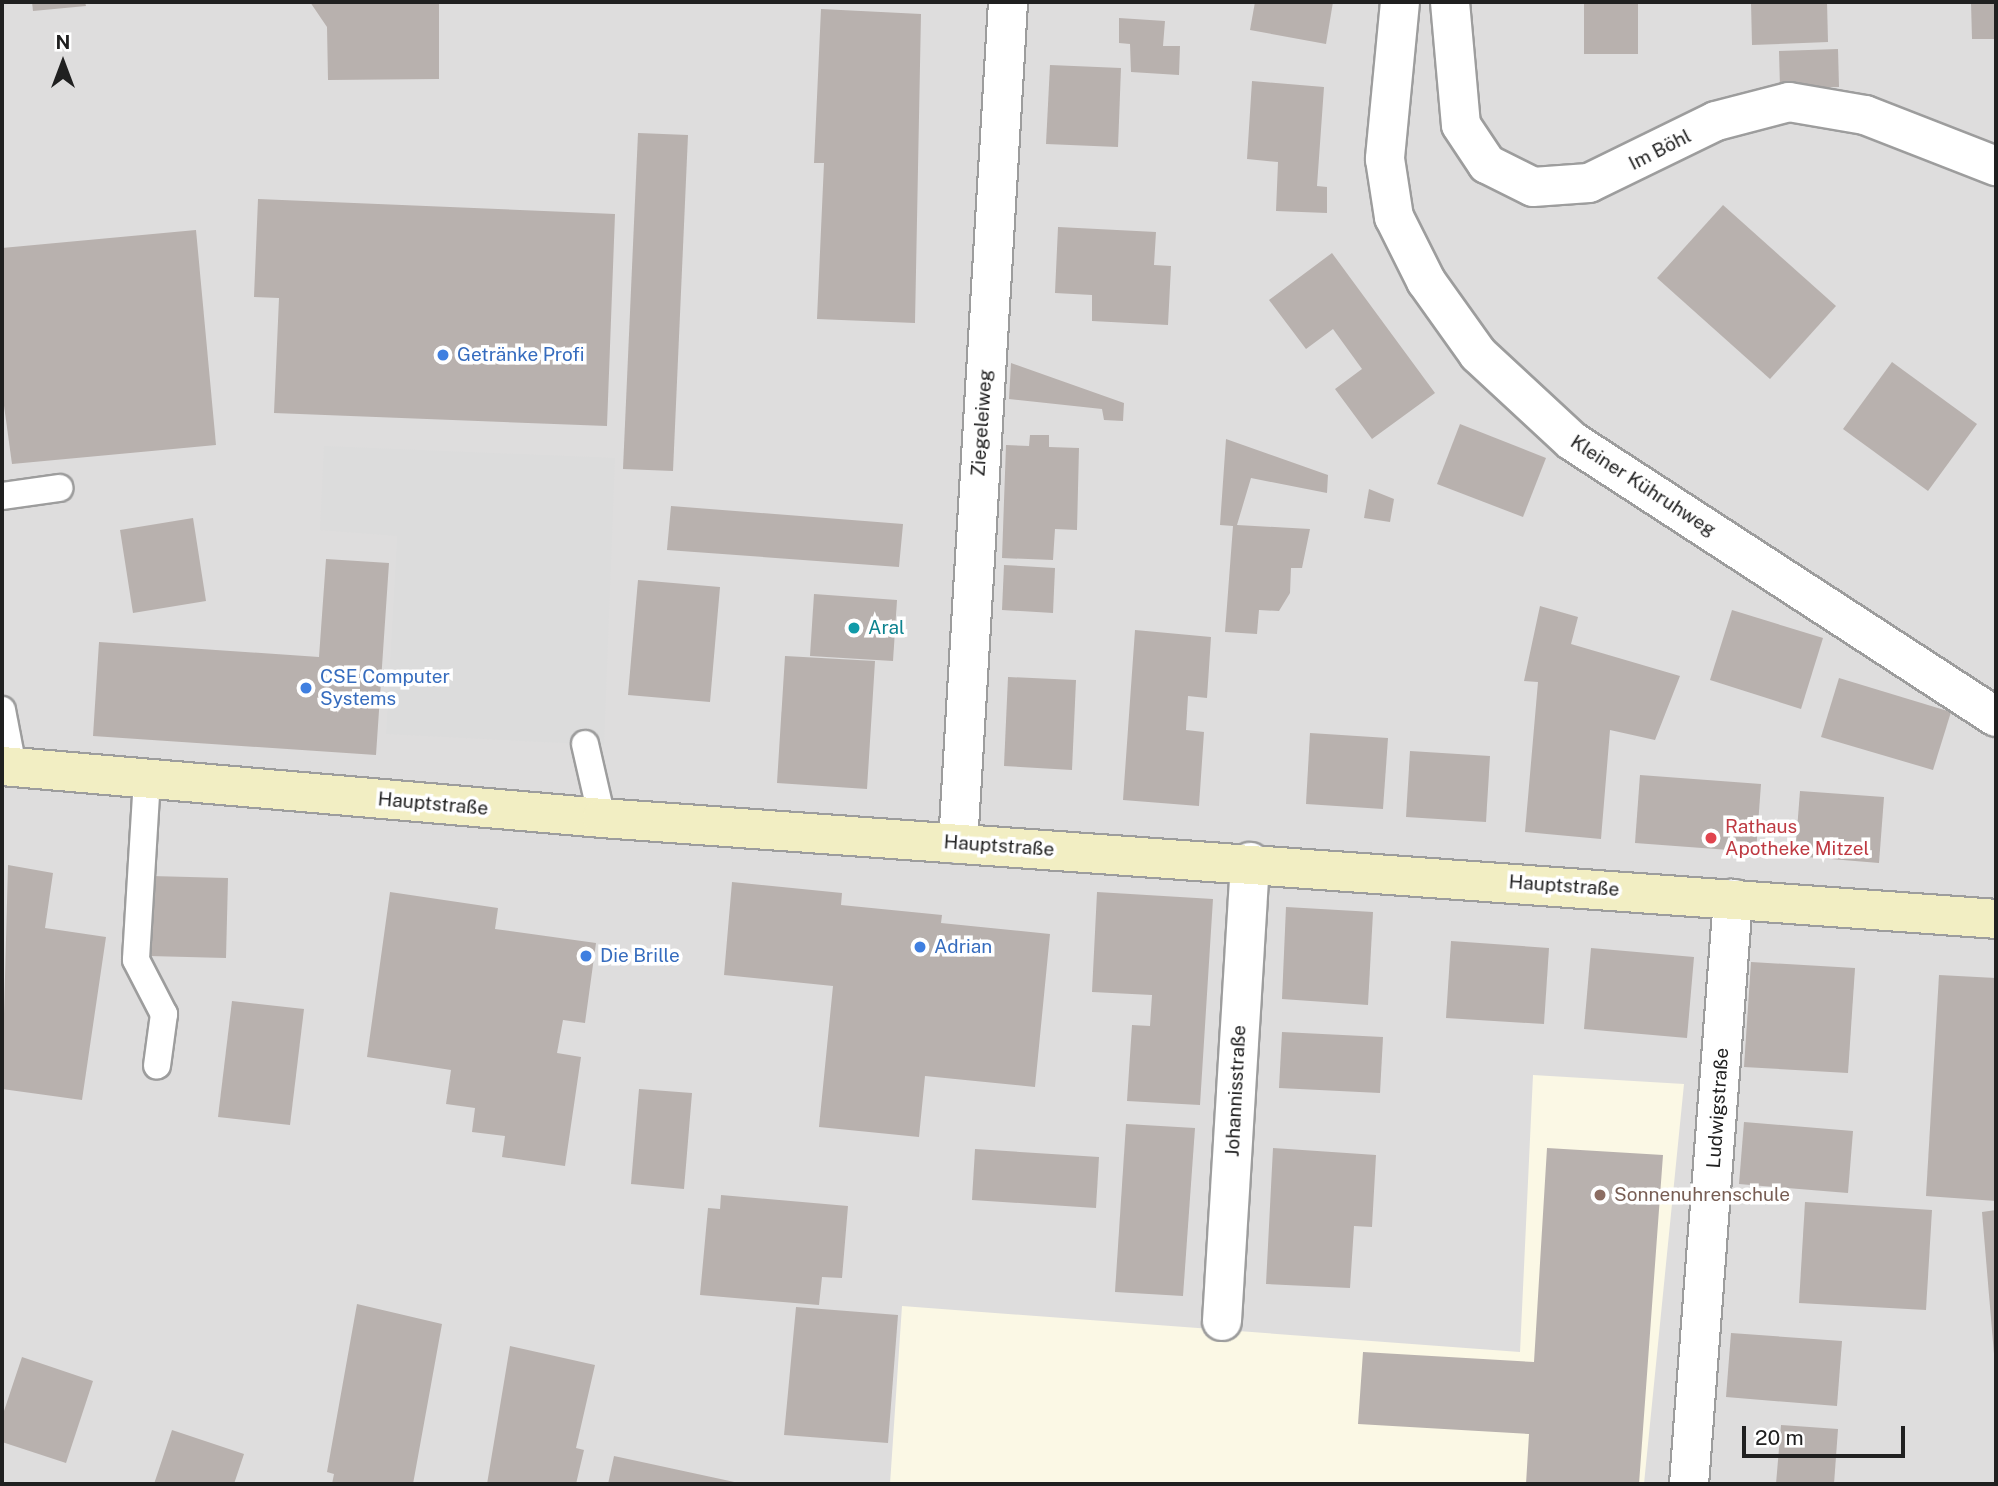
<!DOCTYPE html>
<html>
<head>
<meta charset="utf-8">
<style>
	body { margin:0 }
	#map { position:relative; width:1998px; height:1486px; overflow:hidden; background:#efece8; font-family:"Public Sans",sans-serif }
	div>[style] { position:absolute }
	.residential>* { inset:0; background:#dedddd }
	.education>* { inset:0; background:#fbf8e5 }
	.parking>* { inset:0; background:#dcdcdc }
	.building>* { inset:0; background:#b8b1ae }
	.roads { filter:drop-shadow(2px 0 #9d9d9d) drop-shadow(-2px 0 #9d9d9d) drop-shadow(0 2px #9d9d9d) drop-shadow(0 -2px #9d9d9d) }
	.service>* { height:26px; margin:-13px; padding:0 13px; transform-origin:13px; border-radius:13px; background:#fff }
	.minor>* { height:38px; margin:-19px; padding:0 19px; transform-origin:19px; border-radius:19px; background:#fff }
	.secondary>* { height:38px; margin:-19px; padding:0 19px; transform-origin:19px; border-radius:19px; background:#f2eec3 }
	.dots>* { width:19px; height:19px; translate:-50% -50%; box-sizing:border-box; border:4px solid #fff; border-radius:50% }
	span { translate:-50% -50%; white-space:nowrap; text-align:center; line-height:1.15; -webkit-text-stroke:7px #fff; paint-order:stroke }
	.street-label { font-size:19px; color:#202020 }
	.shop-label { font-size:19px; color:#366cbe }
	.left { translate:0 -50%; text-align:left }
	.culture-label { font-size:19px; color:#0d838f }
	.health-label { font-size:19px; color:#be3a42 }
	.education-label { font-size:19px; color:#785e54 }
	.frame { position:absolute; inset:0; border:4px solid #202020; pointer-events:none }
	.north { position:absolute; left:28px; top:28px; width:70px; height:70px; -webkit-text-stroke:5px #fff; paint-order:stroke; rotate:0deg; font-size:19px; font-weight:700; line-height:28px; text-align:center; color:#202020 }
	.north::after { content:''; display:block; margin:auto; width:24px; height:32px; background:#202020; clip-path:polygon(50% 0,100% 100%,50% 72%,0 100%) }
	.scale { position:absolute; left:1742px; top:1426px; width:163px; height:32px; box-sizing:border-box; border:4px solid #202020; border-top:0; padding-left:9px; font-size:21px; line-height:24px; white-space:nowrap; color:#202020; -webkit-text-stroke:5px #fff; paint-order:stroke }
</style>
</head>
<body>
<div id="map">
	<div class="residential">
		<i style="clip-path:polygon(2px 2px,1996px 2px,1996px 1484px,2px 1484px)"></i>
	</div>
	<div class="education">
		<i style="clip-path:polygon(1533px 1075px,1684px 1084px,1644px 1484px,890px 1484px,902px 1306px,1520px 1352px)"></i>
	</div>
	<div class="parking">
		<i style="clip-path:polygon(324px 446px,615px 458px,604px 745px,386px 734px,397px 536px,320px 530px)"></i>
	</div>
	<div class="building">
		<i style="clip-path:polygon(32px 2px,85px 2px,86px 6px,33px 11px)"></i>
		<i style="clip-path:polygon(310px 2px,439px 2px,439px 79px,328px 80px,327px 27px)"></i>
		<i style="clip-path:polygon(1255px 2px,1333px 2px,1326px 44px,1250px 30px)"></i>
		<i style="clip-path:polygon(1584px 2px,1638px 2px,1638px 54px,1584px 54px)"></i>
		<i style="clip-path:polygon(1751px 2px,1827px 2px,1828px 42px,1752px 45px)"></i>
		<i style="clip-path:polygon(1971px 2px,1996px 2px,1996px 39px,1972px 39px)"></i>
		<i style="clip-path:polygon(821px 9px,921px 14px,915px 323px,817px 319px,824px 163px,814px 163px)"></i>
		<i style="clip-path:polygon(1119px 18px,1165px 21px,1163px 46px,1180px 46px,1179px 75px,1131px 72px,1130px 44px,1119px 43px)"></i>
		<i style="clip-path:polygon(1838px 49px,1839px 87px,1780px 88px,1779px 51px)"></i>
		<i style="clip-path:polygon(1050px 65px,1121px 68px,1118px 147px,1046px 144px)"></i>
		<i style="clip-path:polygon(1252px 81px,1324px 87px,1317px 186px,1327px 187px,1327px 213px,1276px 211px,1278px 162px,1247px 159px)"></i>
		<i style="clip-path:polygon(638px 133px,688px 135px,673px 471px,623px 469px)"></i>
		<i style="clip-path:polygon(258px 199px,615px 214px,607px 426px,274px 413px,279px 298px,254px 297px)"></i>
		<i style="clip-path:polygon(1723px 205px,1836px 306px,1770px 379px,1657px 278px)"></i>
		<i style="clip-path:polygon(1058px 227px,1156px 232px,1154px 265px,1171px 266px,1168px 325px,1092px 321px,1092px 295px,1055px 293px)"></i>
		<i style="clip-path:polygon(196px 230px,216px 445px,12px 464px,2px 391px,2px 248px)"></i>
		<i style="clip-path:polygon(1332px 253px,1435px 393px,1372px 439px,1335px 389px,1362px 369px,1333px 329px,1306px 349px,1269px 300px)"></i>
		<i style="clip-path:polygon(1892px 362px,1977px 424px,1928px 491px,1843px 429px)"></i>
		<i style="clip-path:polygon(1011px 363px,1124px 403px,1123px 421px,1104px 420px,1102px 409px,1009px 399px)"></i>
		<i style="clip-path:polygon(1460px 424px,1546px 458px,1523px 517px,1437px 484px)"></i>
		<i style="clip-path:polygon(1030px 435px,1049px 435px,1049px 447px,1079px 448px,1077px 530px,1055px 529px,1053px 560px,1002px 558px,1006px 445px,1029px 446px)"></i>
		<i style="clip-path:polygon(1226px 439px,1328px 475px,1327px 493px,1251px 478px,1237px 525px,1310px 529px,1302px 568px,1291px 568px,1290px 593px,1279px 611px,1259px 610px,1257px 634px,1225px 632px,1233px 526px,1220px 525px)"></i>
		<i style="clip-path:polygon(1369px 489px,1394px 499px,1390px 522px,1364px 518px)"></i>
		<i style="clip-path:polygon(671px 506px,903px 524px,899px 567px,667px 550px)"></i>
		<i style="clip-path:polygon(193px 518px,206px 601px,133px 613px,120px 530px)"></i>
		<i style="clip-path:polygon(326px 559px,389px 563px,376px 755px,93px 736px,99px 642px,319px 657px)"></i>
		<i style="clip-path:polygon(1004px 565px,1055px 568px,1053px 613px,1002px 610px)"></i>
		<i style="clip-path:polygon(638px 580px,720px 587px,710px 702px,628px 695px)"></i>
		<i style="clip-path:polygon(814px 594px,897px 600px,893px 661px,810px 656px)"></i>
		<i style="clip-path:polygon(1540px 606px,1578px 617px,1571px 644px,1680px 676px,1655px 740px,1610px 730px,1601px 839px,1525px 832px,1538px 682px,1524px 681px)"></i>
		<i style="clip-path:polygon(1732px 610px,1823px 638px,1801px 709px,1710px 680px)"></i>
		<i style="clip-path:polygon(1135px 630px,1211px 637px,1207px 698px,1188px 696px,1186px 730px,1204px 732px,1199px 806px,1123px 800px)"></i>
		<i style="clip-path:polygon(785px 656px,875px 661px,867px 789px,777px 783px)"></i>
		<i style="clip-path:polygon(1008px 677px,1076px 680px,1072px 770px,1004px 766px)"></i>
		<i style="clip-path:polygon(1839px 678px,1951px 712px,1933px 770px,1821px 737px)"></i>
		<i style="clip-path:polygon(1310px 733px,1388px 738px,1383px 809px,1306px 804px)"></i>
		<i style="clip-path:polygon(1410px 751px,1490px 756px,1486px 822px,1406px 817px)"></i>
		<i style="clip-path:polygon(1640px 775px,1761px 784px,1756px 852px,1635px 843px)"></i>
		<i style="clip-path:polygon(1800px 791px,1884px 797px,1879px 863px,1795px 856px)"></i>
		<i style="clip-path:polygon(8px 865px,53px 873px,45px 928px,106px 937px,82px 1100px,2px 1089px)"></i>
		<i style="clip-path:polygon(151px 876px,228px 878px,226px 958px,149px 956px)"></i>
		<i style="clip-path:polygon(732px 882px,842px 893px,841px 905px,942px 915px,941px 923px,1050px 934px,1035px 1087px,925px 1076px,919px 1137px,819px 1127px,833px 986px,724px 975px)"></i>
		<i style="clip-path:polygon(390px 892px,498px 908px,495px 929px,596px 943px,585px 1023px,563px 1020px,557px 1053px,581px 1057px,565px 1166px,502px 1157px,505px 1136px,472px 1132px,475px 1108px,446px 1104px,451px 1070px,367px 1057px)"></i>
		<i style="clip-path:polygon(1097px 892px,1213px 899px,1200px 1105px,1127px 1101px,1132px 1025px,1150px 1026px,1152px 995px,1092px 992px)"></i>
		<i style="clip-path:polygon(1286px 907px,1373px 912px,1368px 1005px,1282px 999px)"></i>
		<i style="clip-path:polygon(1451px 941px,1549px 948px,1544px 1024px,1446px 1018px)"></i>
		<i style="clip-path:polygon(1591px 948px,1694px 957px,1687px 1038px,1584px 1029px)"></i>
		<i style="clip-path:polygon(1751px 962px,1855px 968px,1848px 1073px,1744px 1067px)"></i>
		<i style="clip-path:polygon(1939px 975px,1996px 978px,1996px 1201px,1926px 1196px)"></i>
		<i style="clip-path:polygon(232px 1001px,304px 1009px,290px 1125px,218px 1117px)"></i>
		<i style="clip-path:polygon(1282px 1032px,1383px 1037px,1380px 1093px,1279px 1088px)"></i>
		<i style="clip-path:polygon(639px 1089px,692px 1093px,684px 1189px,631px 1184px)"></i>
		<i style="clip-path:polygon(1744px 1122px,1853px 1131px,1848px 1193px,1739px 1184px)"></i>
		<i style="clip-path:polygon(1126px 1124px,1195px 1128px,1183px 1296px,1115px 1292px)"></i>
		<i style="clip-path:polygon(1273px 1148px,1376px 1155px,1372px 1227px,1354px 1226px,1350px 1288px,1266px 1284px)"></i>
		<i style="clip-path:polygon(1547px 1148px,1663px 1155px,1639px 1484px,1526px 1484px,1529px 1434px,1358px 1424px,1363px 1352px,1534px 1362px)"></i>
		<i style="clip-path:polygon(975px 1149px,1099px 1157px,1096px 1208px,972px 1200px)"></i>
		<i style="clip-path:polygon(721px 1195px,848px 1206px,842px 1278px,822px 1277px,819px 1305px,700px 1295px,708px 1208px,720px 1209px)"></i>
		<i style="clip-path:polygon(1805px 1202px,1932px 1210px,1926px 1310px,1799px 1303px)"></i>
		<i style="clip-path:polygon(1996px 1210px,1996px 1354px,1994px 1354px,1982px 1212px)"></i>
		<i style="clip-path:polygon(357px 1304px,442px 1324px,413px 1484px,332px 1484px,334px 1474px,327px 1472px)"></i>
		<i style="clip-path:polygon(796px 1307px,898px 1315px,888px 1443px,784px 1435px)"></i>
		<i style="clip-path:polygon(1731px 1333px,1842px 1341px,1837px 1406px,1726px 1397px)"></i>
		<i style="clip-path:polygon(510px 1346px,595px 1365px,576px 1448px,584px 1450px,576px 1484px,487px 1484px)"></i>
		<i style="clip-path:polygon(22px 1357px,93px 1381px,66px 1463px,2px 1442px,2px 1417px)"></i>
		<i style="clip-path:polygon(1781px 1425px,1838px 1429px,1834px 1484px,1776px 1484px)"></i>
		<i style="clip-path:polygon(172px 1430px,244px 1454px,234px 1484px,154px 1484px)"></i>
		<i style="clip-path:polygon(614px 1456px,739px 1483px,739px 1484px,608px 1484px)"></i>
	</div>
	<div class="roads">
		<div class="service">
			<i style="left:2px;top:496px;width:58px;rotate:-8deg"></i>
			<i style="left:2px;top:710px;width:58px;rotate:79.1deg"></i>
			<i style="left:585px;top:744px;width:76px;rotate:77.1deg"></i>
			<i style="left:147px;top:779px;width:181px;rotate:93.5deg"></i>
			<i style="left:136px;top:960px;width:61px;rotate:62.6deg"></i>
			<i style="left:164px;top:1014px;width:52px;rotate:97.7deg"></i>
		</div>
		<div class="minor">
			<i style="left:1400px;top:2px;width:158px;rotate:95.5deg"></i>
			<i style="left:1385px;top:159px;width:59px;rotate:81.2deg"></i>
			<i style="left:1394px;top:217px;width:72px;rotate:63.4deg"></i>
			<i style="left:1426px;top:281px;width:90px;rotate:54.5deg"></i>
			<i style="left:1478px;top:354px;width:128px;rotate:42.8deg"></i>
			<i style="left:1572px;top:441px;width:506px;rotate:33.06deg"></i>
			<i style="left:1450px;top:2px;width:123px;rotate:84.9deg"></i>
			<i style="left:1461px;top:125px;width:47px;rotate:56.3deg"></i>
			<i style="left:1487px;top:164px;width:51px;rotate:26.6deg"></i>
			<i style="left:1533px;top:187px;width:56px;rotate:-4.1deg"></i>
			<i style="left:1589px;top:183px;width:141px;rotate:-26deg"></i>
			<i style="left:1716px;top:121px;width:75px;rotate:-14.6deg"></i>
			<i style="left:1789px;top:102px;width:77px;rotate:9.7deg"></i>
			<i style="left:1865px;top:115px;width:141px;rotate:21.3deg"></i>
			<i style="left:958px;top:844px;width:843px;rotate:-86.6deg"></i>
			<i style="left:1222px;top:1321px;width:460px;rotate:-86.5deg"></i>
			<i style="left:1689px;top:1484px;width:587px;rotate:-85.7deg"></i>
		</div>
		<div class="secondary">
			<i style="left:2px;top:766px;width:602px;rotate:4.95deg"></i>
			<i style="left:602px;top:818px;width:1398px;rotate:4.14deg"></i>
		</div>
	</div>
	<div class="dots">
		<i style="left:443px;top:355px;background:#3f7fe0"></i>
		<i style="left:854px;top:628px;background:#0f9aa8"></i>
		<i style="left:306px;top:688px;background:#3f7fe0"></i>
		<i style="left:1711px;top:838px;background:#e0444e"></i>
		<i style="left:920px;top:947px;background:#3f7fe0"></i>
		<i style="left:586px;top:956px;background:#3f7fe0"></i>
		<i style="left:1600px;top:1195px;background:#8d6e63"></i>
	</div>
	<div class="street-label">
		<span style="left:1660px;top:150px;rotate:-27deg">Im Böhl</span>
		<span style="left:982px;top:423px;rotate:-86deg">Ziegeleiweg</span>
		<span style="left:1643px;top:486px;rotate:33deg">Kleiner Kühruhweg</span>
		<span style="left:433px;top:804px;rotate:5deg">Hauptstraße</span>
		<span style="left:999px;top:846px;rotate:4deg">Hauptstraße</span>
		<span style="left:1564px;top:886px;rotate:4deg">Hauptstraße</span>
		<span style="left:1236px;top:1091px;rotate:-87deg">Johannisstraße</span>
		<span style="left:1718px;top:1108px;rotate:-86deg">Ludwigstraße</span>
	</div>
	<div class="shop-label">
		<span class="left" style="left:457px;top:355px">Getränke Profi</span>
		<span class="left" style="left:320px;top:688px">CSE Computer<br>Systems</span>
		<span class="left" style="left:934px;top:947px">Adrian</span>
		<span class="left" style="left:600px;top:956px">Die Brille</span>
	</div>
	<div class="culture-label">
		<span class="left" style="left:868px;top:628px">Aral</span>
	</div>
	<div class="health-label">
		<span class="left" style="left:1725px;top:838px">Rathaus<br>Apotheke Mitzel</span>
	</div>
	<div class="education-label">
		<span class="left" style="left:1614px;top:1195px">Sonnenuhrenschule</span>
	</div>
	<div class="frame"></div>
	<div class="north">N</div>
	<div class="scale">20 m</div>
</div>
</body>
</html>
